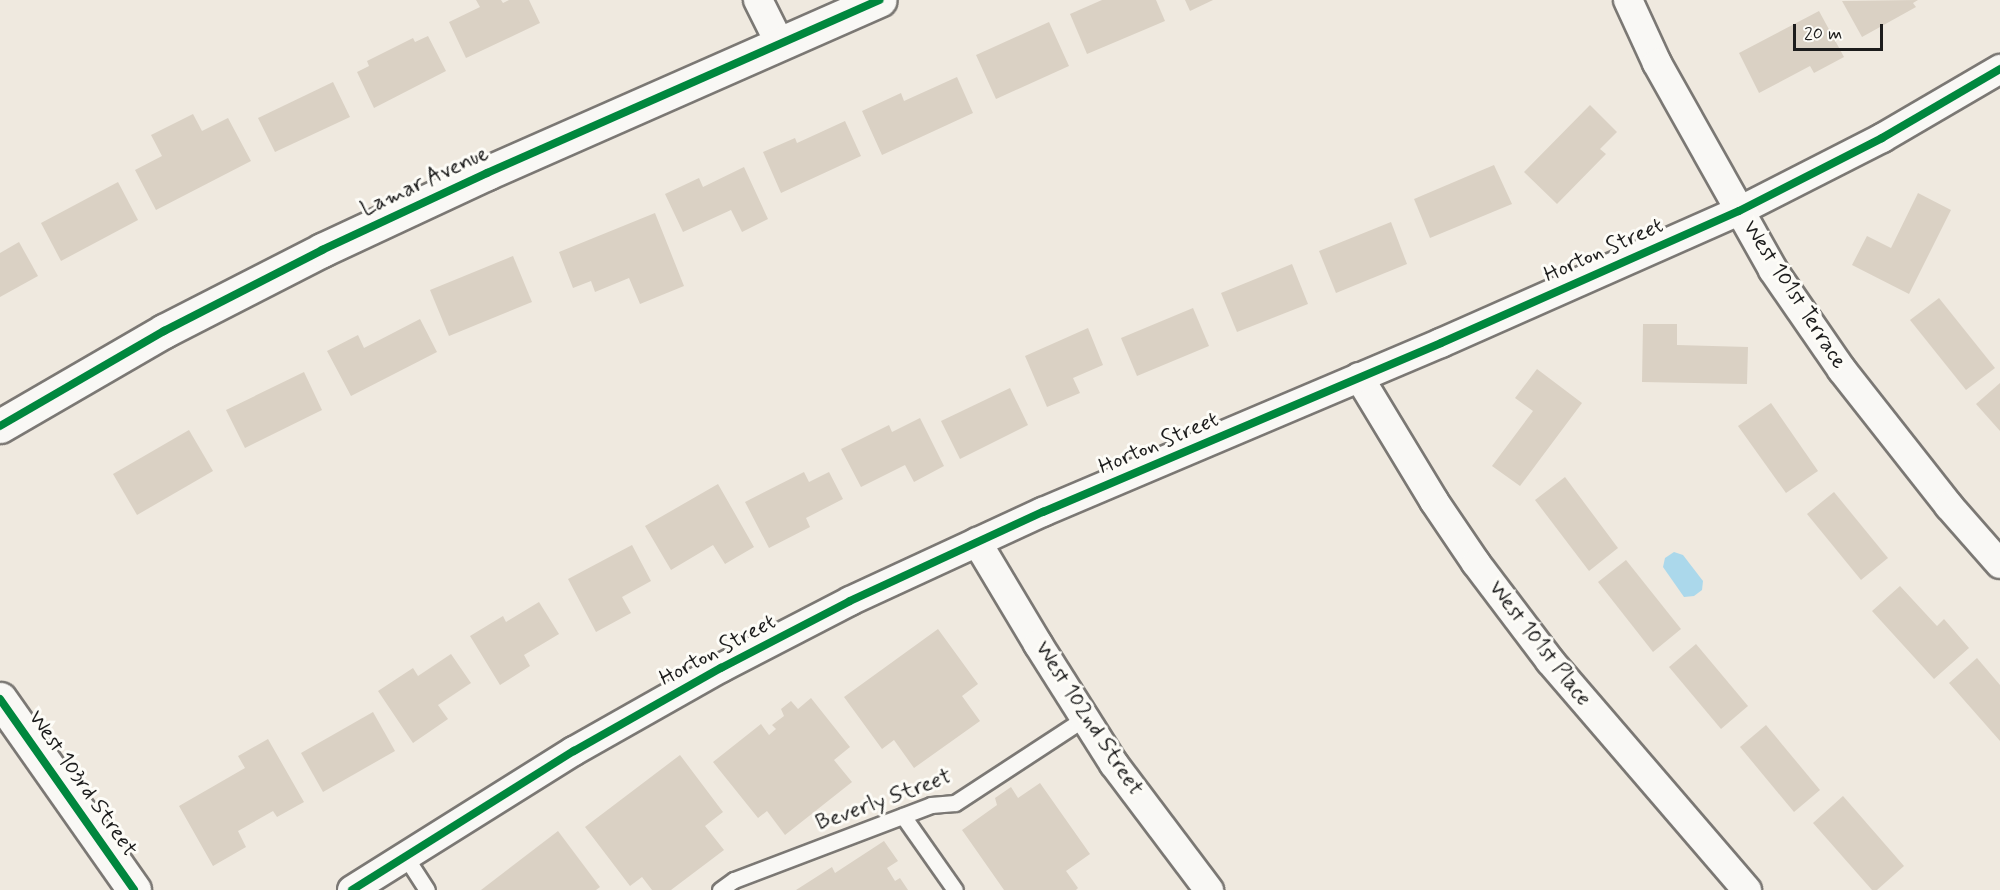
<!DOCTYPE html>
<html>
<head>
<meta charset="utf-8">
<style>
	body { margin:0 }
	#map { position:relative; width:2000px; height:890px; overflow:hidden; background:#efe9df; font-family:Mynerve,sans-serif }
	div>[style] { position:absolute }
	.water>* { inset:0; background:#abd8eb }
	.building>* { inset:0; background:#dad1c4 }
	.roads { filter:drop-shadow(2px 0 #7b7874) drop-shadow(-2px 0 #7b7874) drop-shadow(0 2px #7b7874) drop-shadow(0 -2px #7b7874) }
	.service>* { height:15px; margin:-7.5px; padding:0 7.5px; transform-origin:7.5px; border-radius:7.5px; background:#f9f8f5 }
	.minor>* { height:28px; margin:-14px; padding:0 14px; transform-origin:14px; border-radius:14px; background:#f9f8f5 }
	.tertiary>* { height:33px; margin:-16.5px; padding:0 16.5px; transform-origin:16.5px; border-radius:16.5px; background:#f9f8f5 }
	.secondary>* { height:33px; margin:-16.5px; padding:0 16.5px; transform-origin:16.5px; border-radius:16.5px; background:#f9f8f5 }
	.cycleway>* { height:8px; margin:-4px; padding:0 4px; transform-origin:4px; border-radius:4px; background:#00873e }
	span { translate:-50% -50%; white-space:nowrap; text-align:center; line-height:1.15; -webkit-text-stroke:6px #fdfcf7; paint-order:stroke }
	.street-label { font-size:22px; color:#1c1c1c }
	.scale { position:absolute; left:1793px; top:24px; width:90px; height:27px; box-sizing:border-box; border:3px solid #1c1c1c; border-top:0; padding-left:8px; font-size:18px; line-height:21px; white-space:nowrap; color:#1c1c1c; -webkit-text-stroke:4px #fdfcf7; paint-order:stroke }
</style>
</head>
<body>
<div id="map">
	<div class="water">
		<i style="clip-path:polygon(1674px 552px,1683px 555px,1703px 581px,1702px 590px,1694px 596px,1684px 597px,1663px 567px,1665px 558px)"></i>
	</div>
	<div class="building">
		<i style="clip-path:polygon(476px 0,501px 0,503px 3px,509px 0,529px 0,540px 23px,466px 58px,449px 22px,480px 7px)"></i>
		<i style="clip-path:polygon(1102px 0,1156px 0,1165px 21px,1087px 54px,1070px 14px)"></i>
		<i style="clip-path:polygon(1185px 0,1213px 0,1190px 11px)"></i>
		<i style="clip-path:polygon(1918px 0,1913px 3px,1916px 7px,1862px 37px,1842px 1px)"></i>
		<i style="clip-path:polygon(1819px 11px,1844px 57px,1814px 73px,1810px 66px,1759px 93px,1739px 53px)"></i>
		<i style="clip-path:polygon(1049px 22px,1069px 66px,996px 99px,976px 55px)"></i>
		<i style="clip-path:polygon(428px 36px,446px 71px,374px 108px,357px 72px,369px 66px,367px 61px,413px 38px,415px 42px)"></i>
		<i style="clip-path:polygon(957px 77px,973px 113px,882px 155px,862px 111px,901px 93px,904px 101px)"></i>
		<i style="clip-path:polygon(333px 82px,350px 117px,275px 152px,258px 118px)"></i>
		<i style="clip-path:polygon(1590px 105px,1617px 132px,1600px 149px,1606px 154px,1557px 204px,1524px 172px)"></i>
		<i style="clip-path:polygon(193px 114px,202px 131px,228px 118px,251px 161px,156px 210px,135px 170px,162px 156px,151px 135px)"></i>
		<i style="clip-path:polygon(845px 121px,861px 156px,781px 193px,763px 152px,795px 138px,797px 143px)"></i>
		<i style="clip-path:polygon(1494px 165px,1512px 204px,1430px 238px,1414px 199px)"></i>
		<i style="clip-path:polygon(744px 167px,768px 219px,742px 232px,731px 210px,683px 232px,665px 194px,699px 178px,703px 187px)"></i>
		<i style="clip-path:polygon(118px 182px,138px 220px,61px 261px,41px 223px)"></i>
		<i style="clip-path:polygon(1918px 193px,1951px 210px,1909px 294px,1852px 265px,1867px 236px,1891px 248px)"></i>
		<i style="clip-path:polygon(655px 213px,684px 286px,640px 304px,629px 278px,595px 292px,591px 281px,573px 288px,559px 252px)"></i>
		<i style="clip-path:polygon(1391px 222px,1407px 264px,1336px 293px,1319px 251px)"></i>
		<i style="clip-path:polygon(19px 242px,38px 276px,0 297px,0 253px)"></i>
		<i style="clip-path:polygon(513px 256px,532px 302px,449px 336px,430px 290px)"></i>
		<i style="clip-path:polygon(1292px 264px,1308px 304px,1237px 332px,1221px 293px)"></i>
		<i style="clip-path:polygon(1939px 298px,1995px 368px,1966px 390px,1910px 320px)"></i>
		<i style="clip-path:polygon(1193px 308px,1209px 346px,1137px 376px,1121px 338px)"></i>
		<i style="clip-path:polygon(420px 319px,437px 352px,351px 396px,327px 351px,358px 335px,364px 348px)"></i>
		<i style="clip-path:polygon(1643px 324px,1677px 324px,1677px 345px,1748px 347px,1747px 384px,1642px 382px)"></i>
		<i style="clip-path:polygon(1088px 328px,1103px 365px,1073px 378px,1080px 393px,1047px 407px,1025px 356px)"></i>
		<i style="clip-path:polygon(1537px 369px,1582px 403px,1520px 486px,1492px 466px,1533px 411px,1515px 398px)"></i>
		<i style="clip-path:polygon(304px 372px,322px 410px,245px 448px,226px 410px)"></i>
		<i style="clip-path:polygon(2000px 383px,2000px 431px,1976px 404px)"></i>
		<i style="clip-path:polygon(1010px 388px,1028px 425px,960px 459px,941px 421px)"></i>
		<i style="clip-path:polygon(1771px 403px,1818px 471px,1786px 493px,1738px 426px)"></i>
		<i style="clip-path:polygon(920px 418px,944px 466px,914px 482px,905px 465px,861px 487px,841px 449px,889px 425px,892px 432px)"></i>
		<i style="clip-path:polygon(189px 430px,213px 471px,137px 515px,113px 474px)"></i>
		<i style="clip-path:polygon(804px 472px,809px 482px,829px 472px,843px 499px,806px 518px,810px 527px,769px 548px,745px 502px)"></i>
		<i style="clip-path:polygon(1565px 477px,1618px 548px,1589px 571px,1535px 500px)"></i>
		<i style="clip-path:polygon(718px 484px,754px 547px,725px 564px,713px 545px,671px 570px,645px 526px)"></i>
		<i style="clip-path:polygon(1834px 492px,1888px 558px,1861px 580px,1807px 514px)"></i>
		<i style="clip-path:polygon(632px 545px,651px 581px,622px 597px,631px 613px,596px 632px,568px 579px)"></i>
		<i style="clip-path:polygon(1626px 560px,1681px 629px,1653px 652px,1598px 582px)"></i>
		<i style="clip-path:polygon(1900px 586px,1937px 626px,1944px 619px,1969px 648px,1934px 679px,1872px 611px)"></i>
		<i style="clip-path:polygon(539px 602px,559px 634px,524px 655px,530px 666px,500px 685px,470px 636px,503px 616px,506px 622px)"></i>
		<i style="clip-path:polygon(938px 629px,978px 684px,962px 696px,980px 721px,914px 768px,894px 740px,882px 749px,844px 697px)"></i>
		<i style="clip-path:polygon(1696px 644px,1748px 706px,1721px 729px,1669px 667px)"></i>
		<i style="clip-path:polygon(451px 654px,471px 683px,438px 705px,448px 719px,413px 743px,378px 691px,413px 668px,418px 676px)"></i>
		<i style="clip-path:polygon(1977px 658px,2000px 685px,2000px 741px,1949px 683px)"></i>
		<i style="clip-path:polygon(811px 698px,850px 747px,834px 760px,852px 782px,785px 835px,767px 811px,758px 818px,713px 762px,761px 724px,769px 735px,776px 729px,772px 725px,784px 716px,781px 709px,791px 701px,798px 709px)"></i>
		<i style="clip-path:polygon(373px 712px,395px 751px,323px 792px,301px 753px)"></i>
		<i style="clip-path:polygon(1766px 725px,1820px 790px,1794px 812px,1740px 747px)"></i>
		<i style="clip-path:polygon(268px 739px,304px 802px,277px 817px,273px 811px,238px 831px,246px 847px,213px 866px,179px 806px,245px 768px,238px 756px)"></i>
		<i style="clip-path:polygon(680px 755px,723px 812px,705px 826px,724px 850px,671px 890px,652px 890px,642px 877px,630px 886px,585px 827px)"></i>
		<i style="clip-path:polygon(1040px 783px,1090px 854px,1066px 871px,1078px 888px,1076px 890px,1004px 890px,962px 830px,997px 805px,995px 798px,1011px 787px,1018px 798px)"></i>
		<i style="clip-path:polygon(1843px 796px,1904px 866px,1877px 890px,1872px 890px,1813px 823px)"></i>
		<i style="clip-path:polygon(558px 831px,600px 887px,596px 890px,481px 890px)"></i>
		<i style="clip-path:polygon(884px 841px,898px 861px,887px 868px,895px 881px,900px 878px,908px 890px,796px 890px,832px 867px,835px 873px)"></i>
	</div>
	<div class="roads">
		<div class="service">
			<i style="left:903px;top:816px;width:90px;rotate:54.9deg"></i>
			<i style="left:405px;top:856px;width:40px;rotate:57.1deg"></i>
			<i style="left:720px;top:890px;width:17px;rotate:-36deg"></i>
			<i style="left:734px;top:880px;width:211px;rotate:-20.8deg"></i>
			<i style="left:931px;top:805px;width:24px;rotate:-5deg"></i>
			<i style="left:955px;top:803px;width:155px;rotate:-33.2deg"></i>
		</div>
		<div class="minor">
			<i style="left:758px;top:0;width:49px;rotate:63.4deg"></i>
			<i style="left:1628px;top:0;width:69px;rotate:65.3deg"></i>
			<i style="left:1657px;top:63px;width:237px;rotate:60.7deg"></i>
			<i style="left:1773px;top:270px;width:121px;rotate:55.4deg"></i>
			<i style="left:1842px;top:370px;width:173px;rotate:51.8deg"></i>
			<i style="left:1949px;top:506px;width:77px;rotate:48.7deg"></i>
			<i style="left:1359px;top:377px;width:145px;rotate:58.8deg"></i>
			<i style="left:1434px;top:501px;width:75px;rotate:55.9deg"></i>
			<i style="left:1476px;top:563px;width:123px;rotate:52.9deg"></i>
			<i style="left:1550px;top:661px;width:302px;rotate:49.3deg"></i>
			<i style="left:977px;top:542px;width:119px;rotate:59.1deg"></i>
			<i style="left:1038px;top:644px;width:142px;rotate:57.7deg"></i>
			<i style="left:1114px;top:764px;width:158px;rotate:53deg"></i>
			<i style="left:352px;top:890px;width:262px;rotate:-32.1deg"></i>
			<i style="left:574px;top:751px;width:169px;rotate:-29.5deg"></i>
			<i style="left:721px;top:668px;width:145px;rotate:-27.4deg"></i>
			<i style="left:850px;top:601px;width:213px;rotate:-24.8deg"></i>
			<i style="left:1043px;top:512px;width:432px;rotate:-23deg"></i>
			<i style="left:1441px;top:343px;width:326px;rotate:-23.9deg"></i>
			<i style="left:1739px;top:211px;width:161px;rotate:-27deg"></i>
			<i style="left:1882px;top:138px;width:137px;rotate:-30.3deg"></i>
		</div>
		<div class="tertiary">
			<i style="left:0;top:426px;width:190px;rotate:-30.1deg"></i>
			<i style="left:164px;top:331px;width:178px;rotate:-27.1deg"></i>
			<i style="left:322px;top:250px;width:182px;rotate:-25deg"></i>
			<i style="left:487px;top:173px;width:429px;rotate:-23.8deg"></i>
		</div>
		<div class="secondary">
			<i style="left:0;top:699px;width:233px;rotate:54.9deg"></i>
		</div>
	</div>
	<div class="cycleway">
		<i style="left:0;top:426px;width:190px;rotate:-30.1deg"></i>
		<i style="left:164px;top:331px;width:178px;rotate:-27.1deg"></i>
		<i style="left:322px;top:250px;width:182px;rotate:-25deg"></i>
		<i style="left:487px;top:173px;width:429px;rotate:-23.8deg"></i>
		<i style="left:0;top:699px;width:233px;rotate:54.9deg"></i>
		<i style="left:352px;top:890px;width:262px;rotate:-32.1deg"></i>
		<i style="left:574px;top:751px;width:169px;rotate:-29.5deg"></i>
		<i style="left:721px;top:668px;width:145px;rotate:-27.4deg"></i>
		<i style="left:850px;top:601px;width:213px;rotate:-24.8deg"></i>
		<i style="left:1043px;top:512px;width:432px;rotate:-23deg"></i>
		<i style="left:1441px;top:343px;width:326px;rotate:-23.9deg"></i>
		<i style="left:1739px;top:211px;width:161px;rotate:-27deg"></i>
		<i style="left:1882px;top:138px;width:137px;rotate:-30.3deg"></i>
	</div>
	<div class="street-label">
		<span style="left:425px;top:182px;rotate:-25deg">Lamar Avenue</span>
		<span style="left:1604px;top:251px;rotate:-24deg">Horton Street</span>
		<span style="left:1794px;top:295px;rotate:57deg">West 101st Terrace</span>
		<span style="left:1159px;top:444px;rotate:-23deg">Horton Street</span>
		<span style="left:1539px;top:644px;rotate:52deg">West 101st Place</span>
		<span style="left:718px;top:651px;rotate:-28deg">Horton Street</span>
		<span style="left:1088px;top:719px;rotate:57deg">West 102nd Street</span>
		<span style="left:82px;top:784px;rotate:55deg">West 103rd Street</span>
		<span style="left:884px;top:801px;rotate:-20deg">Beverly Street</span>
	</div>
	<div class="scale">20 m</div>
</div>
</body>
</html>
